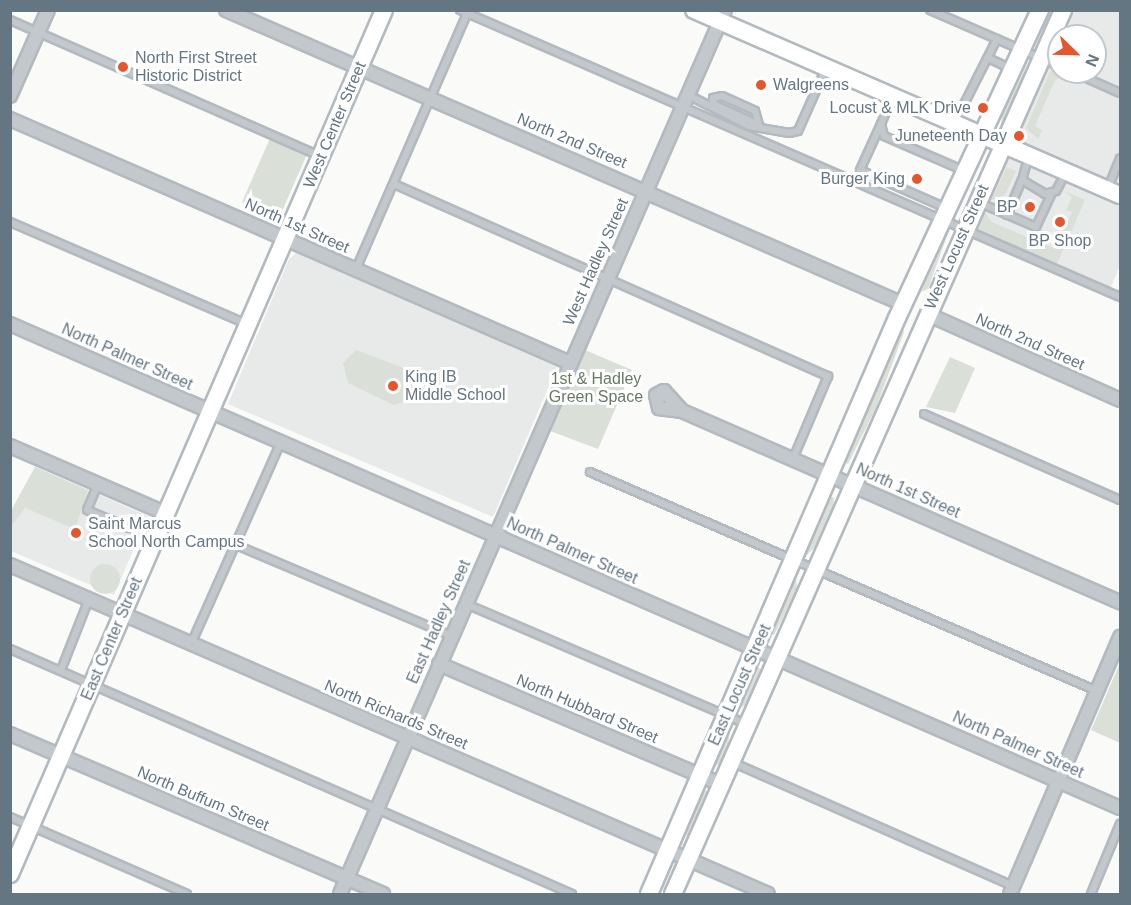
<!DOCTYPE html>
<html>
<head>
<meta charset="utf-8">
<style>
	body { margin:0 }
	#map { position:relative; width:1131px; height:905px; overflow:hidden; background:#fafaf8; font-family:Helvetica,sans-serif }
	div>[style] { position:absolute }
	.built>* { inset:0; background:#e8e9e9 }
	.green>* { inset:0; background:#dadfd7 }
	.round { border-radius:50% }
	.roads { filter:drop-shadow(2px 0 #b3babf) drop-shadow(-2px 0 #b3babf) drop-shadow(0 2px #b3babf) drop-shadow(0 -2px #b3babf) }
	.lane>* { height:6px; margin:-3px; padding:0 3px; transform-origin:3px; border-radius:3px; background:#c3c8cc }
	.street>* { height:12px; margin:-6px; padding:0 6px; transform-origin:6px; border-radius:6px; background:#c3c8cc }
	.secondary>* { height:16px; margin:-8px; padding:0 8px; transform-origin:8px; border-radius:8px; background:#fff }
	.dots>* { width:16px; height:16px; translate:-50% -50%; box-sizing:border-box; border:3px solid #fff; border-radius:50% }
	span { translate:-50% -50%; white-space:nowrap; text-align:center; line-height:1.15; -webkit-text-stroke:6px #fff; paint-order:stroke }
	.poi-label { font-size:16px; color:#657683 }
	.left { translate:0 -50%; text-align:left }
	.right { translate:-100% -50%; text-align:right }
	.street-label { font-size:16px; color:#657683 }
	.park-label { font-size:16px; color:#687a64 }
	.frame { position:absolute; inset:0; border:12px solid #657683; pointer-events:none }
	.north { position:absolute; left:1047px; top:24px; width:60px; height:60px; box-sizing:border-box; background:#fff; border:2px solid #c1c8cd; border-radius:50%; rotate:113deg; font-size:16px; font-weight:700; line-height:24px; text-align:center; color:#657683 }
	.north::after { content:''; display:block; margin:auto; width:21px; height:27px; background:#e4572e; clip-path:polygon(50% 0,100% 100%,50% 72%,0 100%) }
</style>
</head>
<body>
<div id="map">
	<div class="built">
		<i style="clip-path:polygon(evenodd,1063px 11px,1120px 11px,1120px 265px,1109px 292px,964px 230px,1063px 11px,1059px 36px,1095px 36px,1095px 72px,1059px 72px,1059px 36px)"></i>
		<i style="clip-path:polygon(296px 253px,557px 367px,493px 517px,228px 404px,289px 259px)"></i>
		<i style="clip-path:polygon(35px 467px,148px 516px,114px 595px,11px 551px,11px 511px)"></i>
	</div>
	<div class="green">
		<i style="clip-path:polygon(1027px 64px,1007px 118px,1001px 123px,1002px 116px)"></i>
		<i style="clip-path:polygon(1051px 69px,1065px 76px,1055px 80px,1035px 126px,1042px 130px,1038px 139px,1026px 128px)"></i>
		<i style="clip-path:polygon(271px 136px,308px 152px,279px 218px,242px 202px)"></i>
		<i style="clip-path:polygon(1007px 167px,1016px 171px,1005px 195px,991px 200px)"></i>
		<i style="clip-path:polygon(1064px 191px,1085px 200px,1057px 264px,978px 230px,985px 213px,992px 222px,1055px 249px,1072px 212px,1066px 210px,1072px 197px)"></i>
		<i style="clip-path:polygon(948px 233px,928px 289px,921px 292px,947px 234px)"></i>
		<i style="clip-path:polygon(902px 324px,904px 332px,876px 408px,848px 464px,843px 461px)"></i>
		<i style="clip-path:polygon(356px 350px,414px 372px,420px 386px,414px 399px,394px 405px,348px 383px,343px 363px)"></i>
		<i style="clip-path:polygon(585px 350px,632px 370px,598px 449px,550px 431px)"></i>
		<i style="clip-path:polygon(950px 357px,975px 368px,955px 413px,926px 407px)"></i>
		<i style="clip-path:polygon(35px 467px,88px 490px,75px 529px,25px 508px,11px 526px,11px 511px)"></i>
		<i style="clip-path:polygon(829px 496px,834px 498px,833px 508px,817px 545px,805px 557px)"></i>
		<i class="round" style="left:90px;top:564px;width:30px;height:30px"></i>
		<i style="clip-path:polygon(796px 575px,797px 590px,774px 635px,769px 633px)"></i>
		<i style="clip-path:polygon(1120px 663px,1120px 743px,1091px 730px)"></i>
		<i style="clip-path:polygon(756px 667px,761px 669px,760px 680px,751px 700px,737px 711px)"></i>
		<i style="clip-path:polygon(730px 726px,727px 757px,711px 770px)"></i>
		<i style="clip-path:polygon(704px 791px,710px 791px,688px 841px,686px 833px)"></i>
	</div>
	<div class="roads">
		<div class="lane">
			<i style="left:460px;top:10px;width:720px;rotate:23.5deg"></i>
			<i style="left:930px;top:10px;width:141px;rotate:23.5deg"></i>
			<i style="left:10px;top:20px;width:339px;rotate:23.7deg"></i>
			<i style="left:988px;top:58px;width:26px;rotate:25deg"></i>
			<i style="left:1073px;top:72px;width:51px;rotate:24.1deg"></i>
			<i style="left:688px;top:95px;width:68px;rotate:26.9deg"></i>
			<i style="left:749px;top:126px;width:41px;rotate:9.9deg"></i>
			<i style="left:789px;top:133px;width:9px;rotate:-13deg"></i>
			<i style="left:798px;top:131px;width:69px;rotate:-66deg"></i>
			<i style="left:722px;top:96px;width:36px;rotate:24deg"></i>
			<i style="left:755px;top:111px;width:15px;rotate:74deg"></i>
			<i style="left:759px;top:125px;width:51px;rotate:-155.5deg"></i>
			<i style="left:713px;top:104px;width:6px;rotate:-90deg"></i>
			<i style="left:713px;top:98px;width:9px;rotate:-13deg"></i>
			<i style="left:892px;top:97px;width:29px;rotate:112deg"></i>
			<i style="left:881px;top:124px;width:12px;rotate:76deg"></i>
			<i style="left:884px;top:136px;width:88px;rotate:23.4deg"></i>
			<i style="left:955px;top:122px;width:93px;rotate:-63.2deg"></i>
			<i style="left:881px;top:124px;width:51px;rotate:114.5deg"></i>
			<i style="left:860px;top:170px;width:94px;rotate:23.8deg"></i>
			<i style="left:1028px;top:158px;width:23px;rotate:105deg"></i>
			<i style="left:1022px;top:180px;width:27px;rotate:31deg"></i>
			<i style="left:1045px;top:194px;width:11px;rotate:-15deg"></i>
			<i style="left:1056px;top:191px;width:21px;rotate:-62deg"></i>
			<i style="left:394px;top:184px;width:475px;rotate:23.9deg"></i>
			<i style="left:828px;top:376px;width:90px;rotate:112.9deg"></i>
			<i style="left:1108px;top:188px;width:32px;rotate:-68deg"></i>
			<i style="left:980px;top:203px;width:61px;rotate:23.2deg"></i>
			<i style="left:1036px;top:227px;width:35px;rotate:-65deg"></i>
			<i style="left:1007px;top:215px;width:38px;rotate:-67deg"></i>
			<i style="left:10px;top:222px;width:256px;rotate:23.3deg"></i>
			<i style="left:356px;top:269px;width:278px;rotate:-66.5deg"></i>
			<i style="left:924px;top:414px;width:214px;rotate:23.7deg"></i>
			<i style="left:590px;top:472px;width:552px;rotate:23.36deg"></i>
			<i style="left:98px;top:484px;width:28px;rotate:113deg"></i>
			<i style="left:87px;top:510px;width:46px;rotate:23.2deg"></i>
			<i style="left:236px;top:545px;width:233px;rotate:22.9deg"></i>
			<i style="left:466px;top:604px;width:305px;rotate:23.2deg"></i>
			<i style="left:191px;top:644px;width:221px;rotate:-66deg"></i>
			<i style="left:10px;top:649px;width:613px;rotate:23.55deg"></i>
			<i style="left:61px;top:670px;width:76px;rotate:-68.5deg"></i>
			<i style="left:734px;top:763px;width:305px;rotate:23.8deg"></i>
			<i style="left:10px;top:817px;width:193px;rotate:23.5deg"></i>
			<i style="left:1091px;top:894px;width:76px;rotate:-67.5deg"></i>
		</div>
		<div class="street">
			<i style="left:226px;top:10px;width:738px;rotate:23.47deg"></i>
			<i style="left:10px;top:96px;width:94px;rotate:-66.2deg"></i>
			<i style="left:10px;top:119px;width:611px;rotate:23.54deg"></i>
			<i style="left:927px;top:314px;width:211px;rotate:24deg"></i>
			<i style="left:10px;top:324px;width:1211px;rotate:23.56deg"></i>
			<i style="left:682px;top:411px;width:23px;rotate:-173deg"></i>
			<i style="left:659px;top:408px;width:13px;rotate:-103deg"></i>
			<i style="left:656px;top:395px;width:9px;rotate:-27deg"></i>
			<i style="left:664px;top:391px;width:27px;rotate:48deg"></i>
			<i style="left:682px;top:411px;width:478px;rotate:23.6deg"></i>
			<i style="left:10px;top:446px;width:171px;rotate:23.4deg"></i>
			<i style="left:10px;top:565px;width:826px;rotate:23.46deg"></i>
			<i style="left:439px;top:664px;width:306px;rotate:23.1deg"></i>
			<i style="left:10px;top:734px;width:406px;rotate:23.2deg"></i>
			<i style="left:340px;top:894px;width:964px;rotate:-66.47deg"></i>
			<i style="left:1010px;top:894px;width:280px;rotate:-66.8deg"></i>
		</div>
		<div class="secondary">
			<i style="left:694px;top:10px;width:464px;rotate:23.5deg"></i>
			<i style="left:10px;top:874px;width:941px;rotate:-66.59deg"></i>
			<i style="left:649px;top:894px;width:627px;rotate:-66.71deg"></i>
			<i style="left:897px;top:318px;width:340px;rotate:-65.1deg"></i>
			<i style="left:673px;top:894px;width:966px;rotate:-66.19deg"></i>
		</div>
	</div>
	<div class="dots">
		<i style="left:123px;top:67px;background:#e4572e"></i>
		<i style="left:761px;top:85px;background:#e4572e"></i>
		<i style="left:983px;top:108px;background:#e4572e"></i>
		<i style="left:1019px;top:136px;background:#e4572e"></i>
		<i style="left:917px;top:179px;background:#e4572e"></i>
		<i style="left:1030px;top:207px;background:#e4572e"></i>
		<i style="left:1060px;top:222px;background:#e4572e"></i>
		<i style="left:393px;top:386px;background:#e4572e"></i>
		<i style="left:76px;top:533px;background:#e4572e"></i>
	</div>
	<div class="poi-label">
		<span class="left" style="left:135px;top:67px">North First Street<br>Historic District</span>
		<span class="left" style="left:773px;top:85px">Walgreens</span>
		<span class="right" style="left:971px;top:108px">Locust &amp; MLK Drive</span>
		<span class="right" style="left:1007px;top:136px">Juneteenth Day</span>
		<span class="right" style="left:905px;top:179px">Burger King</span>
		<span class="right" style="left:1018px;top:207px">BP</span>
		<span style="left:1060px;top:241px">BP Shop</span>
		<span class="left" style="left:405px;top:386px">King IB<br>Middle School</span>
		<span class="left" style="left:88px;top:533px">Saint Marcus<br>School North Campus</span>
	</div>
	<div class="street-label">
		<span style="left:335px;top:125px;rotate:-67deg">West Center Street</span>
		<span style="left:572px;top:141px;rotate:23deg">North 2nd Street</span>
		<span style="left:297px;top:226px;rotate:24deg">North 1st Street</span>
		<span style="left:957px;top:247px;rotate:-66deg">West Locust Street</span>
		<span style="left:596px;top:262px;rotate:-66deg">West Hadley Street</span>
		<span style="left:1030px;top:342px;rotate:24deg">North 2nd Street</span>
		<span style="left:127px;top:357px;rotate:24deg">North Palmer Street</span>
		<span style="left:908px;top:491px;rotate:24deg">North 1st Street</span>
		<span style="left:572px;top:551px;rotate:24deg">North Palmer Street</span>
		<span style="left:439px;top:622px;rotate:-66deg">East Hadley Street</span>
		<span style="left:112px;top:639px;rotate:-67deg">East Center Street</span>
		<span style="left:740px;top:685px;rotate:-66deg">East Locust Street</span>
		<span style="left:587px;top:709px;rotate:23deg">North Hubbard Street</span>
		<span style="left:396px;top:715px;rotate:23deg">North Richards Street</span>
		<span style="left:1018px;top:745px;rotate:24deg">North Palmer Street</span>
		<span style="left:203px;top:799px;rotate:23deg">North Buffum Street</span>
	</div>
	<div class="park-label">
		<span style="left:596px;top:388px">1st &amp; Hadley<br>Green Space</span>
	</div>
	<div class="frame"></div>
	<div class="north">N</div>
</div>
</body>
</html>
